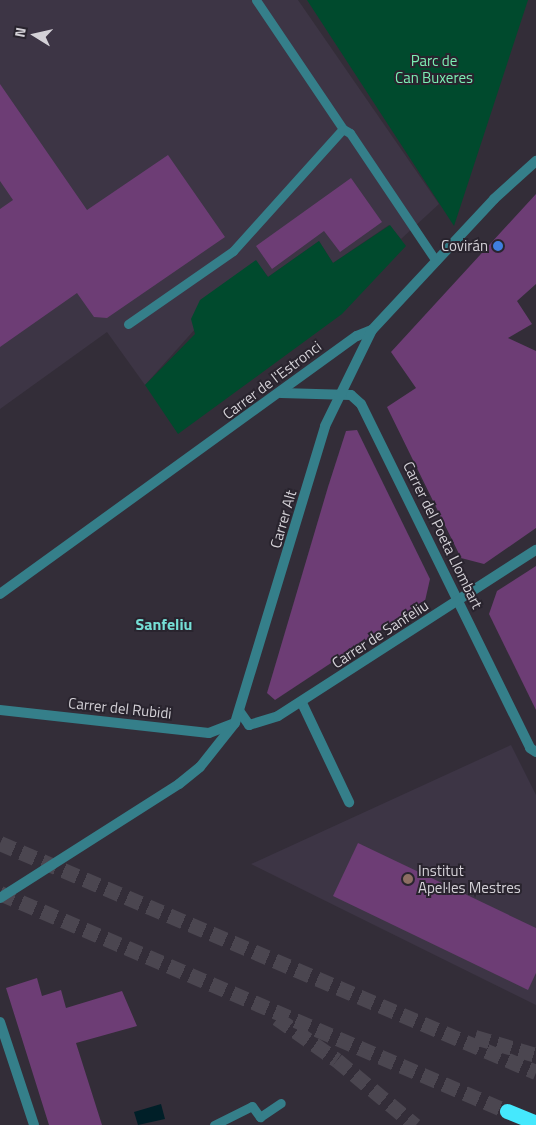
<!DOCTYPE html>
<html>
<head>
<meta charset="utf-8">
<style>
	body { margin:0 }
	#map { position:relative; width:536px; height:1125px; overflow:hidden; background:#332d38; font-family:"Titillium Web",sans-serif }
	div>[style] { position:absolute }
	.built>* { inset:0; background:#3d3545 }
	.green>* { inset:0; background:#004a2d }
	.water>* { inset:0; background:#001f28 }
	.building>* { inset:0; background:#6d3d75 }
	.highway-tunnel>* { height:15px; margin-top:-7.5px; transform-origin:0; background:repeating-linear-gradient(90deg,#4b4650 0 15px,transparent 0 23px) }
	.lane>* { height:9px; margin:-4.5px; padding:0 4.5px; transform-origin:4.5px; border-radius:4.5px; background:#357f8a }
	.street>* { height:10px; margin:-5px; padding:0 5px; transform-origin:5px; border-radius:5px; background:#357f8a }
	.highway>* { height:15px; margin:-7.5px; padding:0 7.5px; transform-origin:7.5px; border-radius:7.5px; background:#45e8fd }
	.dots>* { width:14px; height:14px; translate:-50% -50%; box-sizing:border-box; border:2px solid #29242e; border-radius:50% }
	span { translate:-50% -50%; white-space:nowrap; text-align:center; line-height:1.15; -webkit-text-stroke:4px #29242e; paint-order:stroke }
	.park-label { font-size:15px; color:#7cefb4 }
	.poi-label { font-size:15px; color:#d4d1d7 }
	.right { translate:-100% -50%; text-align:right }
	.left { translate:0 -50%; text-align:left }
	.street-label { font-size:15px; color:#d4d1d7 }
	.neighbourhood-label { font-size:16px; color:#75dfd5; font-weight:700 }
	.north { position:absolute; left:10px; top:10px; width:50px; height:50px; -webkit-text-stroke:4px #29242e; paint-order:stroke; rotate:280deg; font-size:14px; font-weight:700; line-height:20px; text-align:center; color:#d4d1d7 }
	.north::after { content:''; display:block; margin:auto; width:18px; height:22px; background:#d4d1d7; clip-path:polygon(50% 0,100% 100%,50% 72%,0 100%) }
</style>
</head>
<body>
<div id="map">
	<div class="built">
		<i style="clip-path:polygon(0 0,298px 0,439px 204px,401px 239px,389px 225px,333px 263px,319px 241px,268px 277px,256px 261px,145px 385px,107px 332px,0 409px)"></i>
		<i style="clip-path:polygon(511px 745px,536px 795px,536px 1005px,251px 864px)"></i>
	</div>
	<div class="green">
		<i style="clip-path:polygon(307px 0,528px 0,454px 226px)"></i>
		<i style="clip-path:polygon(390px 225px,406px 246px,342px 314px,178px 434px,145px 385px,195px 334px,191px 319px,200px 300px,256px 260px,268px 277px,319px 241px,333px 263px)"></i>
	</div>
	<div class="water">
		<i style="clip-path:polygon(161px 1104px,165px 1119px,138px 1125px,134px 1112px)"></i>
	</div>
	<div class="building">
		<i style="clip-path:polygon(0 84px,87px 210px,168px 155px,225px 237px,107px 318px,94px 317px,77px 293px,0 347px,0 209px,13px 200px,0 181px)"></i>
		<i style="clip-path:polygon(351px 178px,382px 222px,340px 252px,324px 231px,272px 269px,256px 246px)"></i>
		<i style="clip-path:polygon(536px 194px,536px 284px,517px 301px,532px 324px,508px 338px,536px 351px,536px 528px,484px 564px,461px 558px,387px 407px,416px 388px,391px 352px)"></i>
		<i style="clip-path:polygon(357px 430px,430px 579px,425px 601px,275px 700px,267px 693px,328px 487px,346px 431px)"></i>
		<i style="clip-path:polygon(536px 566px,536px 710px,489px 614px,497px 591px)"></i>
		<i style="clip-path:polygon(358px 843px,536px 928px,536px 973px,528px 990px,333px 896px)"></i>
		<i style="clip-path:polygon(37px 978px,42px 996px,61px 990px,66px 1008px,122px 991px,137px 1026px,76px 1043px,102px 1125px,49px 1125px,6px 988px)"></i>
	</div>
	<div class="highway-tunnel">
		<i style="left:0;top:843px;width:583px;rotate:23.13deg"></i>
		<i style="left:0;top:893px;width:552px;rotate:23.27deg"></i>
		<i style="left:277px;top:1018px;width:73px;rotate:35deg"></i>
		<i style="left:337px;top:1060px;width:102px;rotate:39.8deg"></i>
		<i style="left:475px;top:1037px;width:64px;rotate:16.4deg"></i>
	</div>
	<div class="lane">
		<i style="left:256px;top:0;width:156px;rotate:56deg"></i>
		<i style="left:128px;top:324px;width:128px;rotate:-34.8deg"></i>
		<i style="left:233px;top:251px;width:164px;rotate:-48deg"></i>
		<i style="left:343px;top:129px;width:8px;rotate:30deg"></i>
		<i style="left:350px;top:133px;width:154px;rotate:56.1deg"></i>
		<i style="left:214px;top:1125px;width:42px;rotate:-26.6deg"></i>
		<i style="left:252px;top:1106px;width:14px;rotate:54deg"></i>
		<i style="left:260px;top:1117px;width:25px;rotate:-34deg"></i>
	</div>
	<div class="street">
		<i style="left:281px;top:393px;width:70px;rotate:1.6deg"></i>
		<i style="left:351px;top:395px;width:13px;rotate:42deg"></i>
		<i style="left:361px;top:404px;width:383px;rotate:63.8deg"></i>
		<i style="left:530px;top:748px;width:7px;rotate:34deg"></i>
		<i style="left:0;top:594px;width:440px;rotate:-35.9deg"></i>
		<i style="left:357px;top:336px;width:16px;rotate:-22deg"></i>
		<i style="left:372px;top:330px;width:179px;rotate:-47deg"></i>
		<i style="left:494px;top:199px;width:57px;rotate:-42.1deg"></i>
		<i style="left:302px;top:703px;width:110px;rotate:64.6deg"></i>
		<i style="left:0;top:710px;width:210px;rotate:6.3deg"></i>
		<i style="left:209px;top:733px;width:25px;rotate:-21deg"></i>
		<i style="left:240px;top:712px;width:16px;rotate:55deg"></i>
		<i style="left:249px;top:725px;width:30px;rotate:-17deg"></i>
		<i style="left:278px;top:716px;width:307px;rotate:-32.8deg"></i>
		<i style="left:0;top:898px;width:212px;rotate:-32.5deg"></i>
		<i style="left:179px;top:784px;width:27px;rotate:-39deg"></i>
		<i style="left:200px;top:767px;width:56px;rotate:-51.5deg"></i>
		<i style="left:235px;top:723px;width:310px;rotate:-73.1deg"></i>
		<i style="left:325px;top:426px;width:107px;rotate:-63.9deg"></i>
		<i style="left:0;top:1022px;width:108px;rotate:71.7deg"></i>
	</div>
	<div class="highway">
		<i style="left:507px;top:1111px;width:31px;rotate:22deg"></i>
	</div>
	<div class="dots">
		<i style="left:498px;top:246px;background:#3f7fe0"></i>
		<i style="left:408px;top:879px;background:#8d6e63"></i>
	</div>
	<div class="park-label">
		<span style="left:434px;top:69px">Parc de<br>Can Buxeres</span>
	</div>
	<div class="poi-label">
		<span class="right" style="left:488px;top:246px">Covirán</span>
		<span class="left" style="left:418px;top:879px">Institut<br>Apel·les Mestres</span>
	</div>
	<div class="street-label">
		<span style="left:272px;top:380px;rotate:-37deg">Carrer de l'Estronci</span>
		<span style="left:283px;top:519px;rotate:-74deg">Carrer Alt</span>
		<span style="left:443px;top:535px;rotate:64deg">Carrer del Poeta Llombart</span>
		<span style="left:380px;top:634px;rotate:-33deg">Carrer de Sanfeliu</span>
		<span style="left:120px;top:708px;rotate:6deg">Carrer del Rubidi</span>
	</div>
	<div class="neighbourhood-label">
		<span style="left:164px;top:624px">Sanfeliu</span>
	</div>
	<div class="north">N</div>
</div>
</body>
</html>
